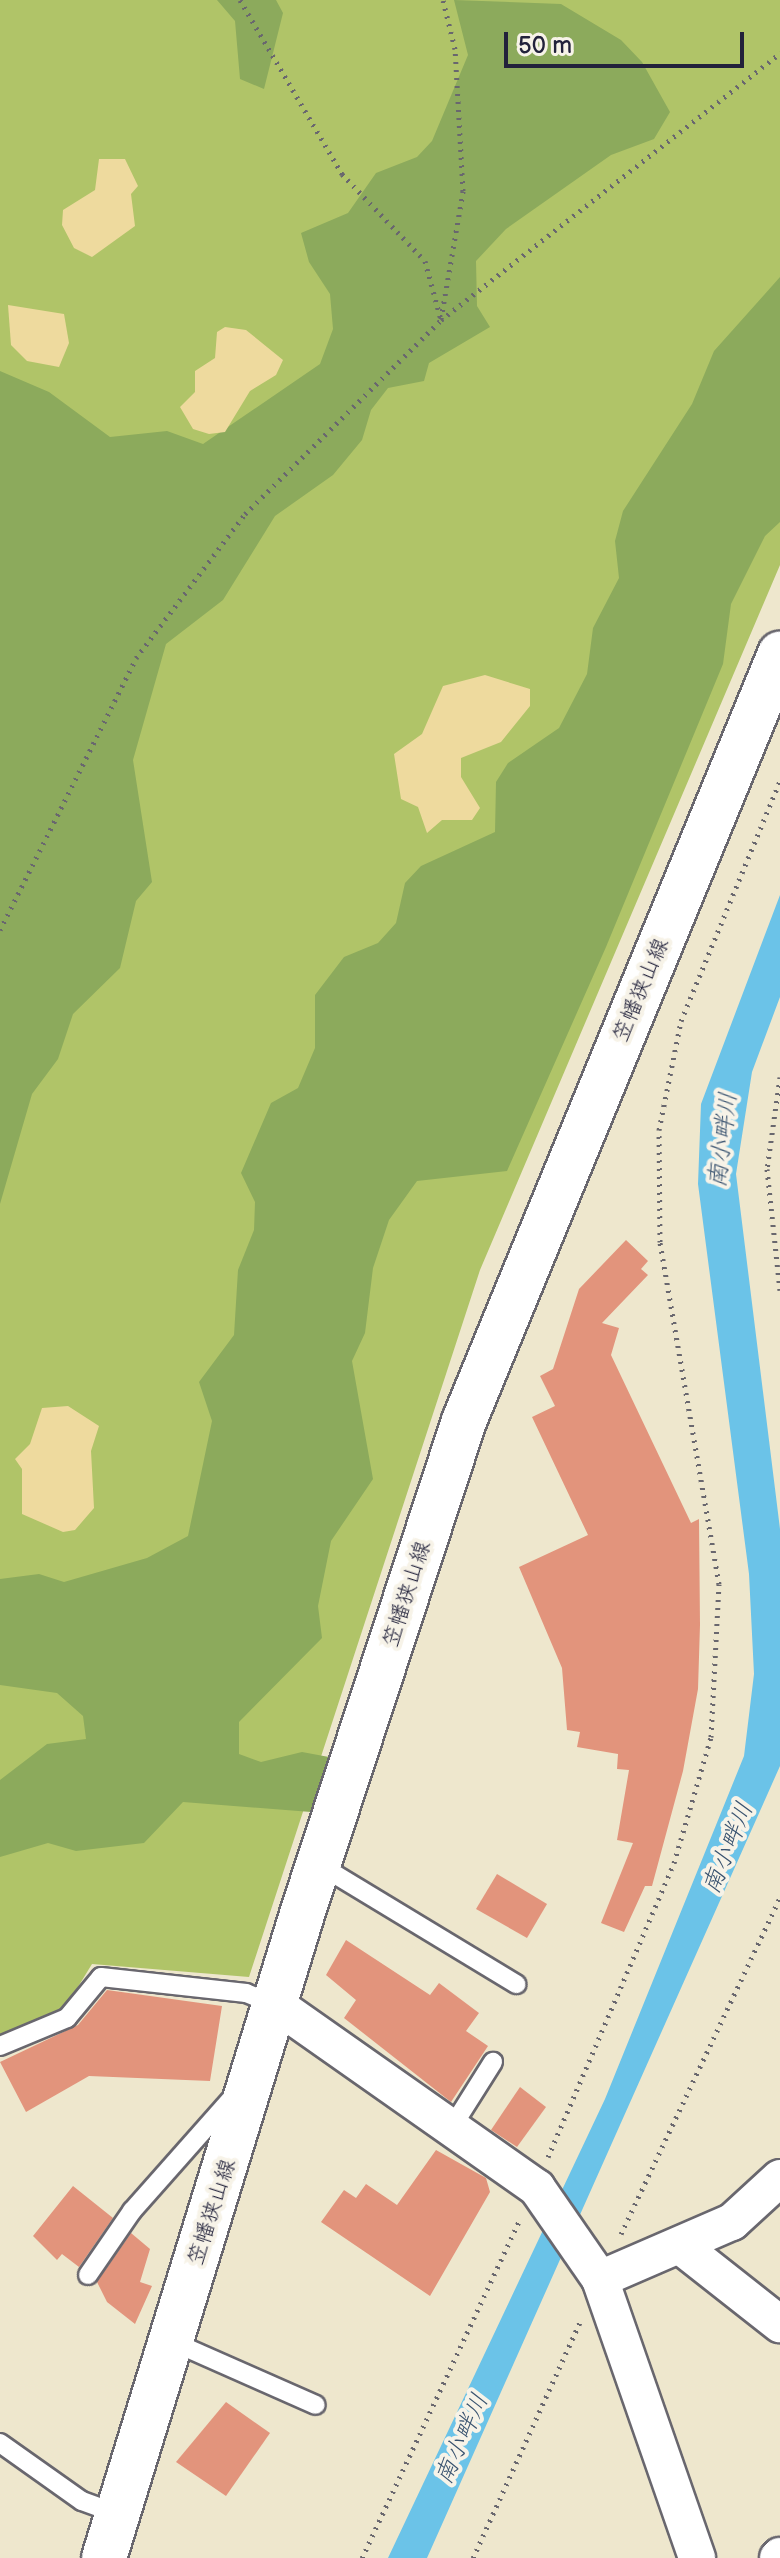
<!DOCTYPE html>
<html>
<head>
<meta charset="utf-8">
<style>
	body { margin:0 }
	#map { position:relative; width:780px; height:2558px; overflow:hidden; background:#eee7cd; font-family:"Balsamiq Sans","Klee One",sans-serif }
	div>[style] { position:absolute }
	.green>* { inset:0; background:#b0c468 }
	.forest>* { inset:0; background:#8caa5c }
	.sand>* { inset:0; background:#eeda9e }
	.water>* { inset:0; background:#6bc3e8 }
	.building>* { inset:0; background:#e2947c }
	.path>* { height:5px; margin-top:-2.5px; transform-origin:0; background:repeating-linear-gradient(90deg,#69676e 0 2px,transparent 0 8px) }
	.roads { filter:drop-shadow(2px 0 #69676e) drop-shadow(-2px 0 #69676e) drop-shadow(0 2px #69676e) drop-shadow(0 -2px #69676e) }
	.service>* { height:18px; margin:-9px; padding:0 9px; transform-origin:9px; border-radius:9px; background:#fff }
	.minor>* { height:36px; margin:-18px; padding:0 18px; transform-origin:18px; border-radius:18px; background:#fff }
	.secondary>* { height:44px; margin:-22px; padding:0 22px; transform-origin:22px; border-radius:22px; background:#fff }
	span { translate:-50% -50%; white-space:nowrap; text-align:center; line-height:1.15; -webkit-text-stroke:8px #f7f3e8; paint-order:stroke }
	.street-label { font-size:22px; color:#22223b }
	.water-label { font-size:24px; color:#38526f; font-style:italic }
	.scale { position:absolute; left:504px; top:32px; width:240px; height:36px; box-sizing:border-box; border:4px solid #22223b; border-top:0; padding-left:10px; font-size:24px; line-height:28px; white-space:nowrap; color:#22223b; -webkit-text-stroke:6px #f7f3e8; paint-order:stroke }
</style>
</head>
<body>
<div id="map">
	<div class="green">
		<i style="clip-path:polygon(0 0,780px 0,780px 565px,480px 1270px,249px 1977px,92px 1964px,65px 2008px,0 2037px)"></i>
	</div>
	<div class="forest">
		<i style="clip-path:polygon(217px 0,276px 0,283px 13px,264px 89px,240px 79px,235px 21px)"></i>
		<i style="clip-path:polygon(454px 0,561px 4px,621px 40px,642px 62px,670px 112px,654px 139px,611px 155px,506px 229px,476px 261px,477px 306px,490px 327px,429px 363px,424px 381px,388px 388px,371px 410px,362px 440px,333px 475px,275px 516px,223px 600px,166px 644px,133px 760px,152px 882px,136px 901px,120px 968px,73px 1014px,58px 1059px,32px 1094px,0 1204px,0 371px,49px 392px,110px 437px,167px 431px,203px 444px,320px 364px,333px 329px,330px 294px,309px 262px,301px 233px,348px 213px,376px 173px,417px 157px,432px 141px,468px 55px)"></i>
		<i style="clip-path:polygon(780px 277px,780px 522px,765px 536px,731px 604px,723px 664px,606px 947px,507px 1171px,417px 1181px,389px 1220px,373px 1268px,365px 1333px,352px 1361px,373px 1479px,331px 1541px,318px 1606px,322px 1638px,239px 1722px,239px 1754px,261px 1762px,302px 1752px,329px 1757px,311px 1812px,183px 1802px,144px 1843px,76px 1851px,48px 1843px,0 1857px,0 1780px,47px 1744px,86px 1739px,83px 1716px,57px 1693px,0 1685px,0 1579px,39px 1574px,64px 1582px,147px 1558px,188px 1536px,212px 1421px,199px 1382px,234px 1335px,238px 1270px,254px 1230px,255px 1202px,241px 1173px,271px 1103px,298px 1088px,315px 1048px,315px 995px,344px 957px,378px 943px,396px 923px,405px 883px,421px 866px,495px 832px,496px 782px,508px 763px,559px 728px,587px 674px,593px 628px,619px 578px,615px 541px,623px 511px,692px 404px,714px 351px)"></i>
	</div>
	<div class="sand">
		<i style="clip-path:polygon(99px 159px,125px 159px,138px 186px,131px 194px,135px 226px,92px 257px,74px 248px,62px 225px,63px 210px,95px 190px)"></i>
		<i style="clip-path:polygon(8px 305px,64px 314px,69px 343px,59px 367px,27px 361px,11px 345px)"></i>
		<i style="clip-path:polygon(225px 327px,246px 330px,283px 360px,276px 375px,250px 391px,225px 432px,209px 434px,193px 429px,180px 407px,195px 392px,195px 371px,215px 358px,217px 332px)"></i>
		<i style="clip-path:polygon(485px 675px,530px 689px,530px 706px,501px 742px,461px 758px,461px 777px,480px 808px,472px 820px,442px 820px,427px 833px,418px 807px,401px 799px,394px 754px,422px 734px,443px 686px)"></i>
		<i style="clip-path:polygon(68px 1406px,99px 1426px,91px 1451px,94px 1508px,75px 1530px,63px 1532px,22px 1514px,22px 1469px,15px 1459px,30px 1444px,42px 1408px)"></i>
	</div>
	<div class="water">
		<i style="clip-path:polygon(780px 895px,780px 997px,752px 1072px,736px 1174px,780px 1529px,780px 1766px,427px 2558px,388px 2558px,605px 2099px,744px 1756px,754px 1674px,749px 1574px,698px 1184px,701px 1104px)"></i>
	</div>
	<div class="building">
		<i style="clip-path:polygon(626px 1240px,648px 1261px,641px 1269px,648px 1275px,602px 1323px,619px 1328px,611px 1355px,691px 1523px,699px 1519px,700px 1625px,698px 1689px,683px 1771px,652px 1886px,645px 1886px,624px 1932px,601px 1923px,633px 1843px,617px 1840px,629px 1770px,617px 1769px,618px 1754px,577px 1747px,580px 1732px,567px 1730px,562px 1668px,519px 1567px,588px 1535px,532px 1417px,555px 1406px,540px 1376px,553px 1369px,579px 1289px)"></i>
		<i style="clip-path:polygon(497px 1874px,547px 1904px,527px 1938px,476px 1909px)"></i>
		<i style="clip-path:polygon(346px 1940px,430px 1995px,439px 1983px,479px 2013px,466px 2031px,488px 2046px,451px 2102px,344px 2018px,356px 2000px,326px 1975px)"></i>
		<i style="clip-path:polygon(107px 1990px,222px 2006px,210px 2081px,89px 2076px,26px 2112px,0 2062px,78px 2025px)"></i>
		<i style="clip-path:polygon(520px 2087px,546px 2107px,517px 2147px,491px 2130px)"></i>
		<i style="clip-path:polygon(436px 2150px,486px 2178px,490px 2192px,430px 2296px,321px 2222px,344px 2190px,356px 2198px,366px 2184px,397px 2205px)"></i>
		<i style="clip-path:polygon(73px 2186px,113px 2218px,79px 2267px,62px 2254px,57px 2260px,33px 2236px)"></i>
		<i style="clip-path:polygon(131px 2233px,150px 2249px,140px 2282px,152px 2286px,135px 2324px,107px 2302px,97px 2282px)"></i>
		<i style="clip-path:polygon(226px 2402px,270px 2433px,226px 2496px,176px 2462px)"></i>
	</div>
	<div class="path">
		<i style="left:240px;top:0;width:202px;rotate:59.6deg"></i>
		<i style="left:342px;top:174px;width:120px;rotate:46.3deg"></i>
		<i style="left:425px;top:261px;width:61px;rotate:74.8deg"></i>
		<i style="left:441px;top:319px;width:130px;rotate:-80.2deg"></i>
		<i style="left:463px;top:191px;width:142px;rotate:-93.2deg"></i>
		<i style="left:455px;top:49px;width:50px;rotate:-103.8deg"></i>
		<i style="left:0;top:930px;width:304px;rotate:-63.4deg"></i>
		<i style="left:136px;top:658px;width:181px;rotate:-52.9deg"></i>
		<i style="left:245px;top:514px;width:276px;rotate:-44.7deg"></i>
		<i style="left:441px;top:320px;width:432px;rotate:-38.2deg"></i>
		<i style="left:780px;top:1077px;width:93px;rotate:98deg"></i>
		<i style="left:767px;top:1169px;width:122px;rotate:83.9deg"></i>
		<i style="left:548px;top:2157px;width:320px;rotate:-66.8deg"></i>
		<i style="left:674px;top:1863px;width:131px;rotate:-73.6deg"></i>
		<i style="left:711px;top:1737px;width:153px;rotate:-87deg"></i>
		<i style="left:719px;top:1584px;width:347px;rotate:-99.8deg"></i>
		<i style="left:660px;top:1242px;width:112px;rotate:-90.5deg"></i>
		<i style="left:659px;top:1130px;width:111px;rotate:-78.6deg"></i>
		<i style="left:681px;top:1021px;width:260px;rotate:-67.6deg"></i>
		<i style="left:621px;top:2234px;width:372px;rotate:-64.7deg"></i>
		<i style="left:362px;top:2558px;width:372px;rotate:-65deg"></i>
		<i style="left:473px;top:2558px;width:259px;rotate:-65.6deg"></i>
	</div>
	<div class="roads">
		<div class="service">
			<i style="left:318px;top:1864px;width:232px;rotate:31.2deg"></i>
			<i style="left:0;top:2046px;width:73px;rotate:-22.7deg"></i>
			<i style="left:67px;top:2018px;width:53px;rotate:-50.3deg"></i>
			<i style="left:101px;top:1977px;width:146px;rotate:6.3deg"></i>
			<i style="left:246px;top:1993px;width:32px;rotate:22deg"></i>
			<i style="left:452px;top:2127px;width:77px;rotate:-57.8deg"></i>
			<i style="left:88px;top:2275px;width:78px;rotate:-55.5deg"></i>
			<i style="left:132px;top:2211px;width:151px;rotate:-48.5deg"></i>
			<i style="left:171px;top:2341px;width:158px;rotate:23.8deg"></i>
			<i style="left:0;top:2443px;width:100px;rotate:35.3deg"></i>
			<i style="left:82px;top:2501px;width:38px;rotate:20deg"></i>
		</div>
		<div class="minor">
			<i style="left:278px;top:2006px;width:317px;rotate:35.1deg"></i>
			<i style="left:537px;top:2188px;width:111px;rotate:55.3deg"></i>
			<i style="left:600px;top:2279px;width:295px;rotate:70.8deg"></i>
			<i style="left:682px;top:2247px;width:125px;rotate:38.2deg"></i>
			<i style="left:600px;top:2279px;width:144px;rotate:-23.4deg"></i>
			<i style="left:732px;top:2222px;width:65px;rotate:-42.5deg"></i>
			<i style="left:778px;top:2558px;width:3px;rotate:-45deg"></i>
		</div>
		<div class="secondary">
			<i style="left:104px;top:2558px;width:677px;rotate:-72.9deg"></i>
			<i style="left:303px;top:1911px;width:516px;rotate:-71.81deg"></i>
			<i style="left:464px;top:1421px;width:830px;rotate:-67.61deg"></i>
		</div>
	</div>
	<div class="street-label">
		<span style="left:641px;top:990px;rotate:-67deg">笠幡狭山線</span>
		<span style="left:407px;top:1594px;rotate:-72deg">笠幡狭山線</span>
		<span style="left:212px;top:2212px;rotate:-72deg">笠幡狭山線</span>
	</div>
	<div class="water-label">
		<span style="left:723px;top:1140px;rotate:-83deg">南小畔川</span>
		<span style="left:728px;top:1848px;rotate:-68deg">南小畔川</span>
		<span style="left:462px;top:2439px;rotate:-66deg">南小畔川</span>
	</div>
	<div class="scale">50 m</div>
</div>
</body>
</html>
